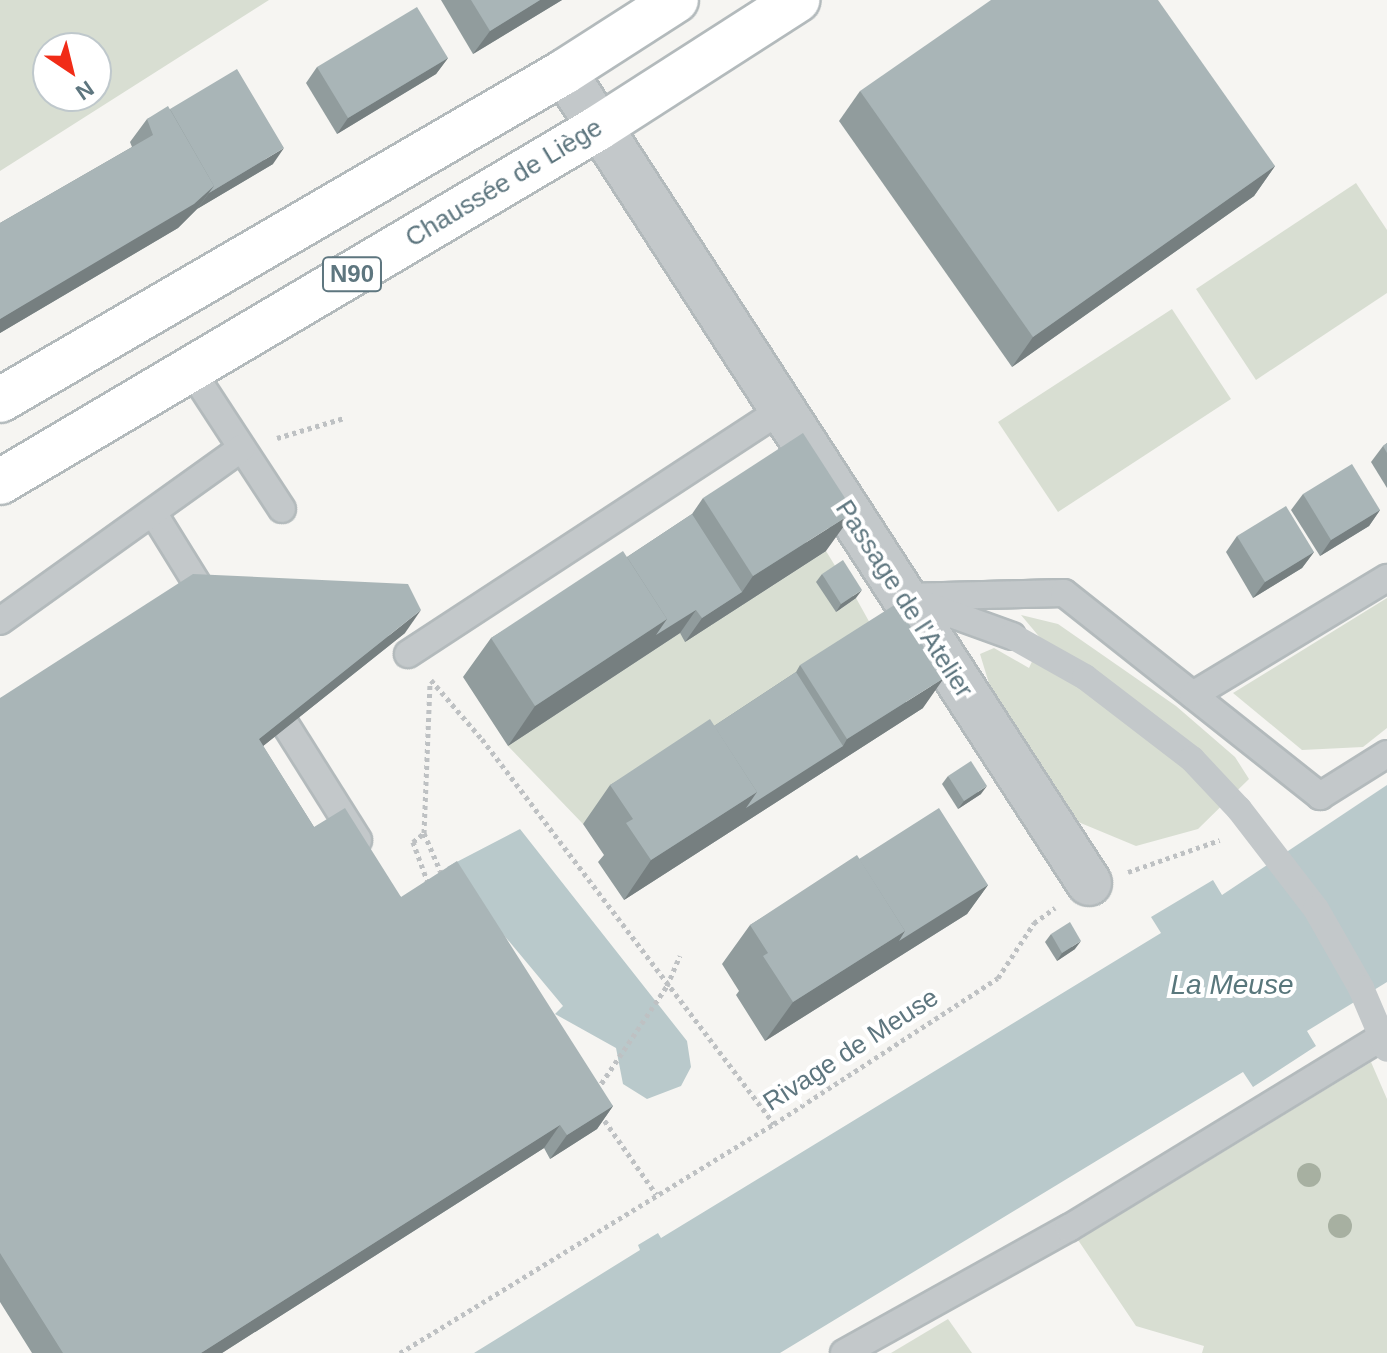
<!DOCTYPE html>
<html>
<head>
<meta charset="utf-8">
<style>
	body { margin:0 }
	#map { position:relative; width:1387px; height:1353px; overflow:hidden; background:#f6f5f2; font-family:Arial,sans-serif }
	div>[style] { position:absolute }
	.green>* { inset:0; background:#d8ded2 }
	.water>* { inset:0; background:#b9c9cb }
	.path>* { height:5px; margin-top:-2.5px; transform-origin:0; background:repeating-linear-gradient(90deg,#bec1c3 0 4px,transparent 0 8px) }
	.roads { filter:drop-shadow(2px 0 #b3babc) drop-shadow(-2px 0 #b3babc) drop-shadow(0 2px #b3babc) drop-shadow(0 -2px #b3babc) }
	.service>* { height:26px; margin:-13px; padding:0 13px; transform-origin:13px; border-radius:13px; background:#c3c8ca }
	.minor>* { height:44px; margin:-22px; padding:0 22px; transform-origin:22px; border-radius:22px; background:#c3c8ca }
	.primary>* { height:44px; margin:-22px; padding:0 22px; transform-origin:22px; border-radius:22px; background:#fff }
	.service-bridge>* { height:26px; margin:-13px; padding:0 13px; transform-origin:13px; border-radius:13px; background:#c3c8ca }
	.trees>* { width:24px; height:24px; margin:-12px; border-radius:50%; background:#a7b0a1 }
	.wall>* { inset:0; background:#919c9d }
	.shaded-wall>* { inset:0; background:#767f80 }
	.building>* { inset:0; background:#a9b5b7 }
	span { translate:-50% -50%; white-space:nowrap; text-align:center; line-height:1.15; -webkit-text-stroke:8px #fff; paint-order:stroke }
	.shield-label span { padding:2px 6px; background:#fff; border:2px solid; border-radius:6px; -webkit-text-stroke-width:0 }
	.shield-label { font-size:24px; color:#5e767f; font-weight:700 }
	.street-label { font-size:26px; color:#5e767f }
	.water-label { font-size:28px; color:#59777c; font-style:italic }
	.north { position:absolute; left:32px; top:32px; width:80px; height:80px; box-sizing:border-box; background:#fff; border:2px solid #bfc8cc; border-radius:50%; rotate:145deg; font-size:22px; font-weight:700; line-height:32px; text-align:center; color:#5e767f }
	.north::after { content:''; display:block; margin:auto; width:28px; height:36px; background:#f12c17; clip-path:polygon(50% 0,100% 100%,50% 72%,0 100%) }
</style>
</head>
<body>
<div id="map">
	<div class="green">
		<i style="clip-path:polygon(evenodd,0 0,269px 0,0 171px,0 0,48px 48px,96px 48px,96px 96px,48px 96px,48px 48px)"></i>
		<i style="clip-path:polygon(1356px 183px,1387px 230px,1387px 293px,1256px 380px,1196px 289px)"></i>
		<i style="clip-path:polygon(1172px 309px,1231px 399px,1058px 512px,998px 422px)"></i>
		<i style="clip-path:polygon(826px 551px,837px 569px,836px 612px,856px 598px,876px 634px,583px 824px,508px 746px,680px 633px,686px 641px)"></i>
		<i style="clip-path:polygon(1387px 598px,1387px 728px,1363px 747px,1302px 750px,1233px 693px)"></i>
		<i style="clip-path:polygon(1021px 615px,1058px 624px,1176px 706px,1235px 757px,1249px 779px,1198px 829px,1136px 846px,1071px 819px,991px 690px,980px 654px,994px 648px,1029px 668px,1042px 640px)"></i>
		<i style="clip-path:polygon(1371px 1062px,1387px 1099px,1387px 1353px,1202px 1353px,1204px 1346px,1136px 1326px,1078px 1240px)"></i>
		<i style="clip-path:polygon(948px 1319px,972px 1353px,891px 1353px)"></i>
	</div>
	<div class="water">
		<i style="clip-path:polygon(1387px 785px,1387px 982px,1307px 1031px,1316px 1046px,1253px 1087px,1243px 1072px,780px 1353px,474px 1353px,640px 1250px,638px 1245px,658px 1233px,661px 1238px,1161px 933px,1151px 917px,1213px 880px,1222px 895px)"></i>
		<i style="clip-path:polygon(520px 829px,687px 1041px,691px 1067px,681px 1086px,647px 1099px,623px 1084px,616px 1048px,555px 1014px,563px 1006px,447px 867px)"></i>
	</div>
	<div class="path">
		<i style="left:277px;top:438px;width:70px;rotate:-16.6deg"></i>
		<i style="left:431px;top:680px;width:78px;rotate:49.2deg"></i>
		<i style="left:482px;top:739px;width:483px;rotate:52.8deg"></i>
		<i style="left:424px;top:833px;width:151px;rotate:-87.7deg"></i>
		<i style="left:1128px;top:872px;width:97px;rotate:-19.2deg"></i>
		<i style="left:428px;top:883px;width:44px;rotate:-110.1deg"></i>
		<i style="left:413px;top:842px;width:14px;rotate:-39deg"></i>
		<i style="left:424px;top:833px;width:46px;rotate:66.8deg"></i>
		<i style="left:597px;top:1090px;width:125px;rotate:-56.1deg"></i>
		<i style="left:667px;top:986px;width:33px;rotate:-67deg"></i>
		<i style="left:600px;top:1114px;width:98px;rotate:55deg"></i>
		<i style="left:400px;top:1353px;width:439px;rotate:-31.5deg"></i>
		<i style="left:774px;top:1124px;width:267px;rotate:-33.1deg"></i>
		<i style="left:998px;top:978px;width:66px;rotate:-56.8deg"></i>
		<i style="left:1034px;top:923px;width:26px;rotate:-36deg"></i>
	</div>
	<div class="roads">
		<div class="service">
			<i style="left:191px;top:370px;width:166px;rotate:56.8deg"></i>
			<i style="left:154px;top:514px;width:108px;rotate:58.2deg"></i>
			<i style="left:903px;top:597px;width:161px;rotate:-1.4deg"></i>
			<i style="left:1064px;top:593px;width:327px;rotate:38.4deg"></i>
			<i style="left:1320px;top:796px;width:79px;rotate:-32.1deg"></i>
			<i style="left:918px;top:602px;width:100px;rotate:19.9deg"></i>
			<i style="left:0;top:621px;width:297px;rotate:-35.6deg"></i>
			<i style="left:408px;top:654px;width:446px;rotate:-33.2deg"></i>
			<i style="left:1193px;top:695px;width:227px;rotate:-31.1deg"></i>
			<i style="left:268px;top:697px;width:169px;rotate:57.8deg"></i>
			<i style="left:844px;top:1353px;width:257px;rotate:-29.1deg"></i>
			<i style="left:1069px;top:1228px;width:373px;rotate:-31.4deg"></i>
		</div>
		<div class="minor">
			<i style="left:564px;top:72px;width:966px;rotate:57.08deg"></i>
		</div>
		<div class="primary">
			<i style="left:0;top:400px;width:652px;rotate:-30.18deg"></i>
			<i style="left:564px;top:72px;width:133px;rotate:-32.7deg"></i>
			<i style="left:0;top:482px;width:695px;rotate:-30.62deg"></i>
			<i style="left:598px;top:128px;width:237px;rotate:-32.7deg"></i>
		</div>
	</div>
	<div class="service-bridge">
		<i style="left:1012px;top:636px;width:84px;rotate:29.3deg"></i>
		<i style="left:1085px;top:677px;width:135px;rotate:37.5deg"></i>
		<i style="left:1192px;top:759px;width:69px;rotate:46.8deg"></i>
		<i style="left:1239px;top:809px;width:126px;rotate:52.4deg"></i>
		<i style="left:1316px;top:909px;width:91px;rotate:60.3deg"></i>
		<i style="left:1361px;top:988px;width:66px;rotate:66.9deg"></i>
	</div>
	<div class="trees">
		<i style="left:1309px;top:1175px"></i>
		<i style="left:1340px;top:1226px"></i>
	</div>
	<div class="wall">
		<i style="clip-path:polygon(441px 0,562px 0,473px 54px)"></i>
		<i style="clip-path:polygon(448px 58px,436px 74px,337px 134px,306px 83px,317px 67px)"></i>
		<i style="clip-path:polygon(860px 91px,1275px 166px,1254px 196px,1012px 367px,839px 121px)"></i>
		<i style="clip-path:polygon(170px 109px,273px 164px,197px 209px,178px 228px,0 333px,0 223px,132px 147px,130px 142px,147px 119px)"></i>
		<i style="clip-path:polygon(1387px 443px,1387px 488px,1371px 462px,1383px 446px)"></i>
		<i style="clip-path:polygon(1303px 494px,1380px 510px,1369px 526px,1320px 556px,1291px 510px)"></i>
		<i style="clip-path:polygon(703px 498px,826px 551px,685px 642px,680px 633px,508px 746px,463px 677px,491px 638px,627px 557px,692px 514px)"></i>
		<i style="clip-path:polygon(1237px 536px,1314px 552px,1302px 568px,1253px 598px,1226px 552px)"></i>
		<i style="clip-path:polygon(822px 574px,856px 598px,836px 612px,816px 582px)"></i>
		<i style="clip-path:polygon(405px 633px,263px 746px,314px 827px,401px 897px,613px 1106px,597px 1129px,550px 1159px,544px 1148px,222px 1353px,32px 1353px,0 1302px,0 698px)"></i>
		<i style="clip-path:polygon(800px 665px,923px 708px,624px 900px,598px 862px,604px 855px,583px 824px,610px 785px,714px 726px,796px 672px)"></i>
		<i style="clip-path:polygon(948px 776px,981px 794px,958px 809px,942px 784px)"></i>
		<i style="clip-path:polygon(859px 859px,988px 885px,967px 914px,765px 1041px,736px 995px,739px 991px,722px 964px,750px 925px)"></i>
		<i style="clip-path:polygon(1051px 934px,1075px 949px,1057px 961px,1045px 942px)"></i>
	</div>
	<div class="shaded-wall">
		<i style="clip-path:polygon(540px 0,562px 0,473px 54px,490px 31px)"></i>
		<i style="clip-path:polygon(448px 58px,436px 74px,337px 134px,348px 118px)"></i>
		<i style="clip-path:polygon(284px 148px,273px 164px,197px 209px,209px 193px)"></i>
		<i style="clip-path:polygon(1275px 166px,1254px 196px,1012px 367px,1033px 337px)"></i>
		<i style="clip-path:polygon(214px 186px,197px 209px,178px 228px,0 333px,0 319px)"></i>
		<i style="clip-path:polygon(1380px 510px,1369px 526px,1320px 556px,1331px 540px)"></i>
		<i style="clip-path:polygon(854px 512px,826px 551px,685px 642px,702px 618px,742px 592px,753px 576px)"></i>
		<i style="clip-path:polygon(1314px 552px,1302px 568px,1253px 598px,1265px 582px)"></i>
		<i style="clip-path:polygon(862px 590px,856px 598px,836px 612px,841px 604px)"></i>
		<i style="clip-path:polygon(421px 610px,405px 633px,243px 762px,259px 739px)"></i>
		<i style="clip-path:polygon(696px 610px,680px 633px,508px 746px,535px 706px,667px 619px)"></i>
		<i style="clip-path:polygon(944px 678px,923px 708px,624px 900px,651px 860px,757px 792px,843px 746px,847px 739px)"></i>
		<i style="clip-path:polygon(987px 786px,981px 794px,958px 809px,964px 801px)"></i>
		<i style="clip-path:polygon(988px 885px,967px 914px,765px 1041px,793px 1002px,905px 931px)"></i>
		<i style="clip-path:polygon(1081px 941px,1075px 949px,1057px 961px,1062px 953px)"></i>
		<i style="clip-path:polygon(613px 1106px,597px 1129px,550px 1159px,567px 1135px)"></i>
		<i style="clip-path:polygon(560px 1125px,544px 1148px,222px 1353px,201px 1353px)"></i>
	</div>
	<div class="building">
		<i style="clip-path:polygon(471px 0,540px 0,490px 31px)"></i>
		<i style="clip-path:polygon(991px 0,1158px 0,1275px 166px,1033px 337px,860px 91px)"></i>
		<i style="clip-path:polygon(417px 7px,448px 58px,348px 118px,317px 67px)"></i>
		<i style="clip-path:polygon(237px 69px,284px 148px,209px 193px,214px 186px,170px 109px)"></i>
		<i style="clip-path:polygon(168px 106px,214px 186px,194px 204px,0 319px,0 223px,153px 135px,147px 119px)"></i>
		<i style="clip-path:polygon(803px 433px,854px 512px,753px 576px,703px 498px)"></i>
		<i style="clip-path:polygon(1387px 443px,1387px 453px,1383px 446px)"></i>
		<i style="clip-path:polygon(1352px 464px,1380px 510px,1331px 540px,1303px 494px)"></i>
		<i style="clip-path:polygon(1286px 506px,1314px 552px,1265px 582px,1237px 536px)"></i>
		<i style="clip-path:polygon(692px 514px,742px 592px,702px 618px,696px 610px,656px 635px,667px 619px,627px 557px)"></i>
		<i style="clip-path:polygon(623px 551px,667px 619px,535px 706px,491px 638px)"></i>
		<i style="clip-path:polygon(843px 560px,862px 590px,841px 604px,822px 574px)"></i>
		<i style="clip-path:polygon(193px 574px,408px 584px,421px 610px,259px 739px,314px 827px,345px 808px,401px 897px,457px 861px,613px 1106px,567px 1135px,560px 1125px,201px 1353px,63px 1353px,0 1253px,0 698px)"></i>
		<i style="clip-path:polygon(896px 604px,944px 678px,847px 739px,800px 665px)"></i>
		<i style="clip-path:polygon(796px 672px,843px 746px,746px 808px,757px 792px,714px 726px)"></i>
		<i style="clip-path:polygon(710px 719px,757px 792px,651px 860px,626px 823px,633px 819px,610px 785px)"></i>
		<i style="clip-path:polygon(971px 761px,987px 786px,964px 801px,948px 776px)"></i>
		<i style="clip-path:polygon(939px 808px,988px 885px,899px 941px,905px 931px,859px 859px)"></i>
		<i style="clip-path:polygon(857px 855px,905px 931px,793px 1002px,763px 956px,768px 953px,750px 925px)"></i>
		<i style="clip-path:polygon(1070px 922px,1081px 941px,1062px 953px,1051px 934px)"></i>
	</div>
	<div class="shield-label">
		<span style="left:352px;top:274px">N90</span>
	</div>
	<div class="street-label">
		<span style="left:504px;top:183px;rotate:-31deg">Chaussée de Liège</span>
		<span style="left:904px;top:599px;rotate:57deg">Passage de l'Atelier</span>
		<span style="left:851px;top:1050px;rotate:-33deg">Rivage de Meuse</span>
	</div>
	<div class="water-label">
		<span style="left:1232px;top:985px">La Meuse</span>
	</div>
	<div class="north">N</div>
</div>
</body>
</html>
